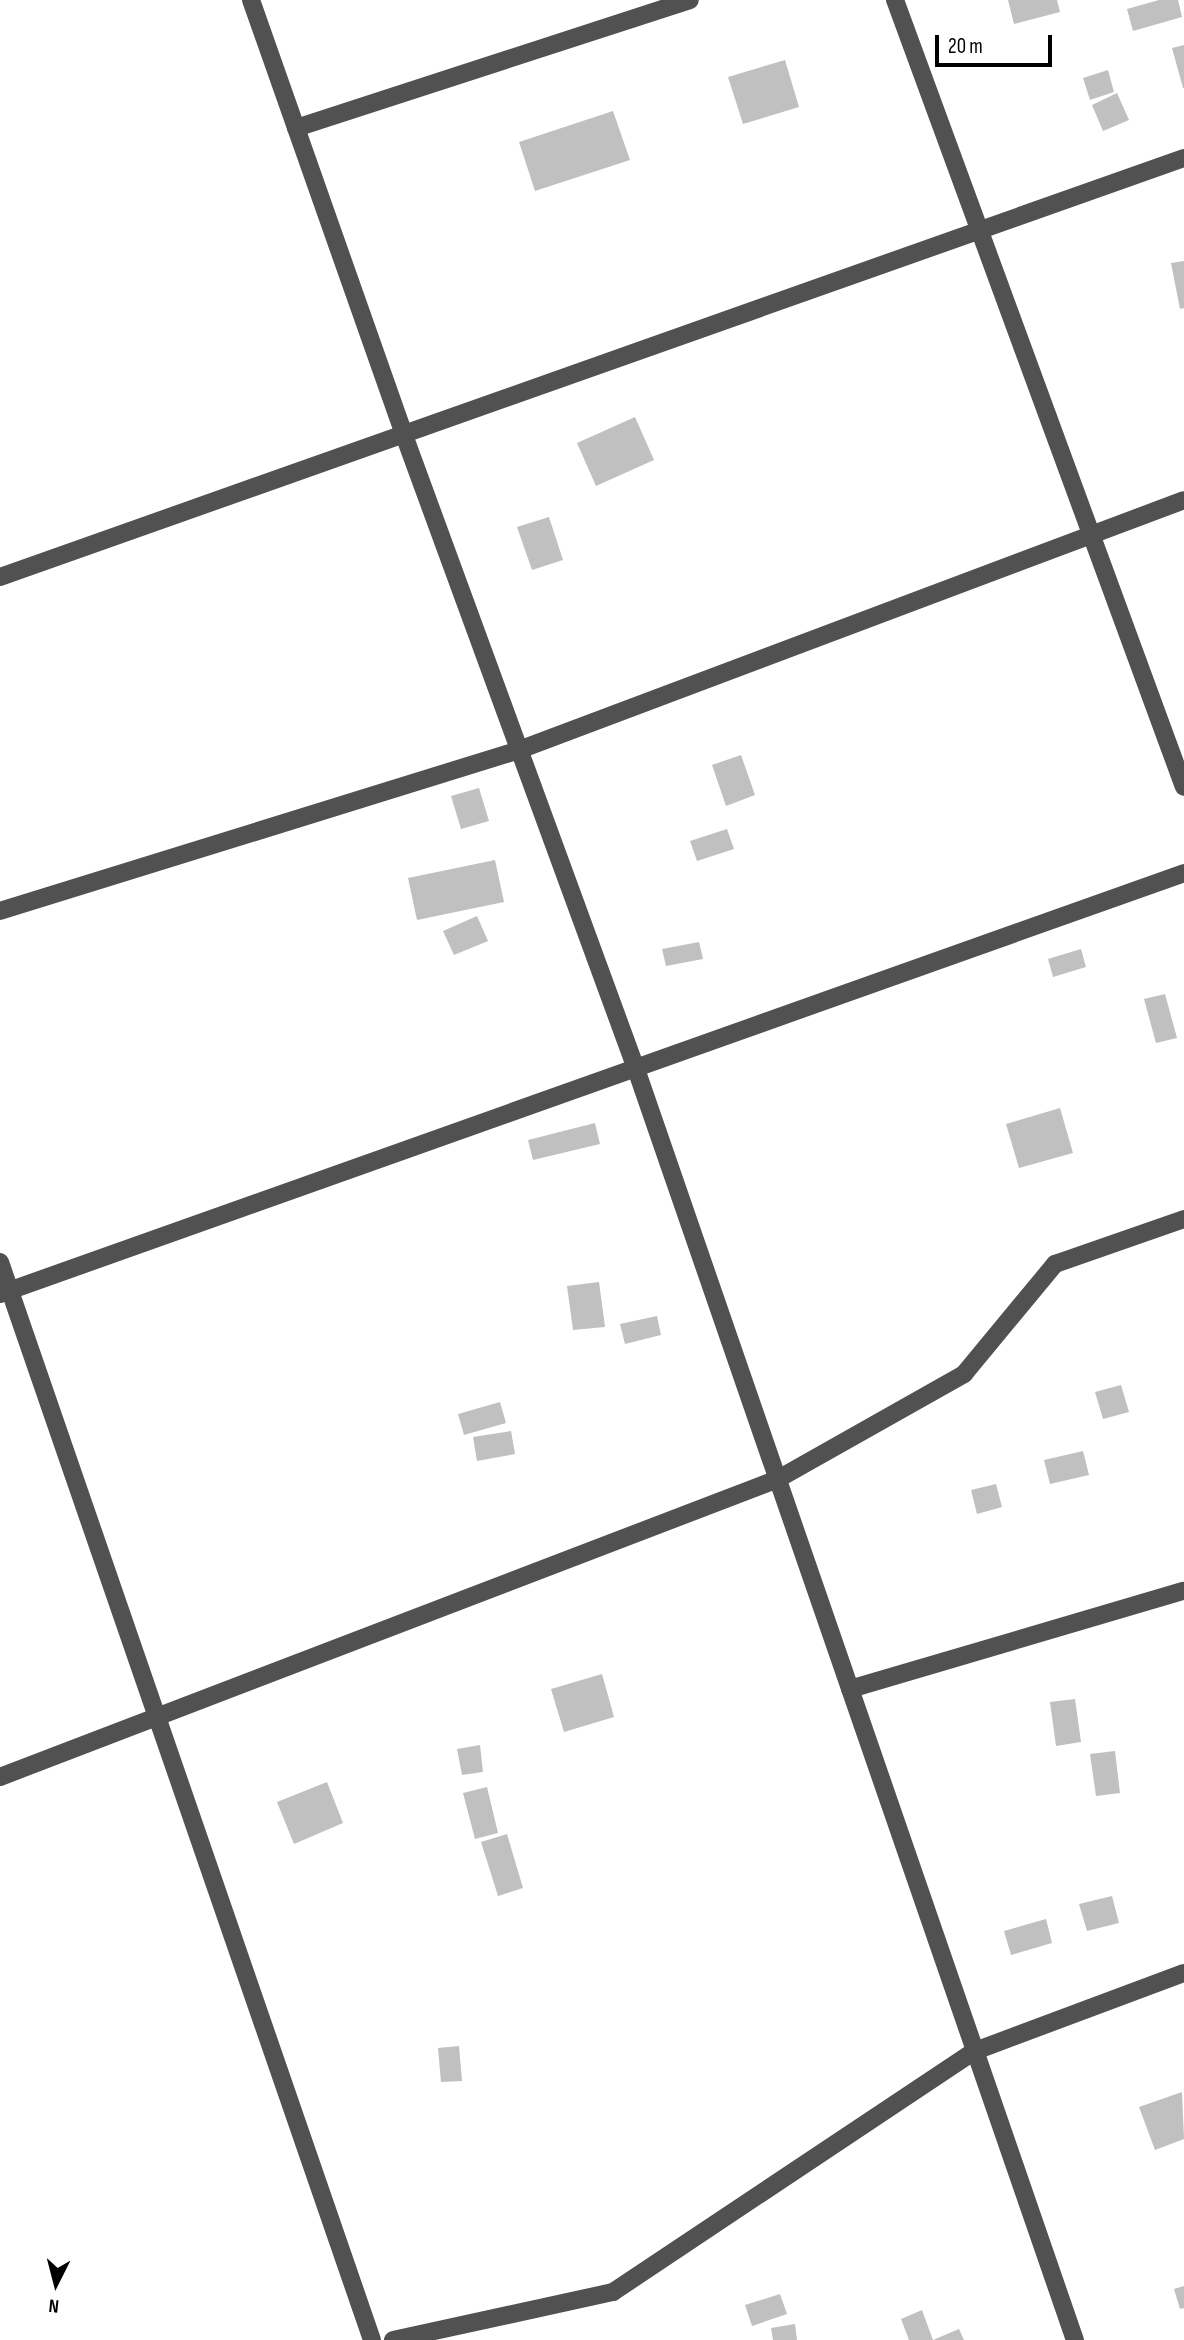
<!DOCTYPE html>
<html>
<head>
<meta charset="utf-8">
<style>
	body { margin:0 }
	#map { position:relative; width:1184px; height:2340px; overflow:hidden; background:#fff; font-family:"Sofia Sans Condensed",sans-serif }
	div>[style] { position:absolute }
	.building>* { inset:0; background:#c0c0c0 }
	.minor>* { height:18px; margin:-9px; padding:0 9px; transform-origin:9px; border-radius:9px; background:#515151 }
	span { translate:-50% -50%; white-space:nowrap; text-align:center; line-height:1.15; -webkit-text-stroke:6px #fff; paint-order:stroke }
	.north { position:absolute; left:21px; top:2249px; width:70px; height:70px; -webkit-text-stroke:5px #fff; paint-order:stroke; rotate:186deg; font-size:19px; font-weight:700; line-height:28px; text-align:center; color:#000 }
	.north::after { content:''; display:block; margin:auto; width:24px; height:32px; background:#000; clip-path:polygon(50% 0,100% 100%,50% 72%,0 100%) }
	.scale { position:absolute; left:935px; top:35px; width:117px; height:32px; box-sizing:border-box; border:4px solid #000; border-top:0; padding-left:9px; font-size:21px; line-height:24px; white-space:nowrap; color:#000; -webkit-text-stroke:5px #fff; paint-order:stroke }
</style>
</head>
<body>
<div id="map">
	<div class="building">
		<i style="clip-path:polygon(1008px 0,1057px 0,1060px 12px,1014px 24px)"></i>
		<i style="clip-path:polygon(1159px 0,1178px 0,1182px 17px,1133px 31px,1127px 9px)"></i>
		<i style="clip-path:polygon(1184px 45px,1184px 88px,1183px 88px,1172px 48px)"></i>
		<i style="clip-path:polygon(785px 60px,799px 107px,743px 124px,728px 77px)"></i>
		<i style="clip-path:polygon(1108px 70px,1114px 92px,1090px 100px,1083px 78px)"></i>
		<i style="clip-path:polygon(1117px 93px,1129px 120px,1103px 131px,1092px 105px)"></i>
		<i style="clip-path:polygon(613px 111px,630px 160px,535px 191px,519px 142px)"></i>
		<i style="clip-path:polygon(1184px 261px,1184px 308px,1180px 309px,1171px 263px)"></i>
		<i style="clip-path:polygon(635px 417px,654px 460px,596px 486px,577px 443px)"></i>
		<i style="clip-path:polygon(549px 517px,563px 560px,532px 570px,517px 527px)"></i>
		<i style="clip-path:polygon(741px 755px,755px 795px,726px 806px,712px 765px)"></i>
		<i style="clip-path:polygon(479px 788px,489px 821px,461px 829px,451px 796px)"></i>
		<i style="clip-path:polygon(727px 829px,734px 849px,697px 861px,690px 841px)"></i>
		<i style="clip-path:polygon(495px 860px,504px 902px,417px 920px,408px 878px)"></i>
		<i style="clip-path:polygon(477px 916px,488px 941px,454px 955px,443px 931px)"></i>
		<i style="clip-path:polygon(699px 942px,703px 959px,666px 966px,662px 949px)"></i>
		<i style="clip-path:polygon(1081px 949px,1086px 967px,1053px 977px,1048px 959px)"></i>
		<i style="clip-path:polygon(1165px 994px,1177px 1038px,1156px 1043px,1144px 999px)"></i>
		<i style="clip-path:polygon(1060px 1108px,1073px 1153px,1019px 1168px,1006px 1124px)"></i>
		<i style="clip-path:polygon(595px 1123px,600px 1144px,533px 1160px,528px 1140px)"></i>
		<i style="clip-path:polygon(599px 1282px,605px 1327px,573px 1330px,567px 1286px)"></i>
		<i style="clip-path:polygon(657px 1316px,661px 1335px,625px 1344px,620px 1324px)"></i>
		<i style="clip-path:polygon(1121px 1385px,1129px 1412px,1103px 1419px,1095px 1392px)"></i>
		<i style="clip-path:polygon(500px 1402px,506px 1423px,464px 1435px,458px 1414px)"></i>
		<i style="clip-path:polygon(511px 1431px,515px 1454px,477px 1461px,473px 1437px)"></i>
		<i style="clip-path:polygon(1083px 1451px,1089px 1475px,1050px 1484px,1044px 1460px)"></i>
		<i style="clip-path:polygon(996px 1484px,1002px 1507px,977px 1514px,971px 1490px)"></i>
		<i style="clip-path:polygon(602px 1674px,614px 1717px,564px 1732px,551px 1689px)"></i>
		<i style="clip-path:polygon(1075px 1699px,1081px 1742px,1056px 1746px,1050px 1702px)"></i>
		<i style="clip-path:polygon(480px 1745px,483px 1772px,462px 1775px,457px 1749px)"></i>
		<i style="clip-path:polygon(1115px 1751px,1120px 1793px,1096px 1796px,1090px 1754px)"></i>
		<i style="clip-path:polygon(327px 1782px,343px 1823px,294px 1844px,277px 1802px)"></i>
		<i style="clip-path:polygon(487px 1787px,498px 1833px,475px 1839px,463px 1793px)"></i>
		<i style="clip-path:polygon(507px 1834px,523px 1888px,498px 1896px,481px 1842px)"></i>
		<i style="clip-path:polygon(1112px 1896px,1119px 1923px,1087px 1931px,1079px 1904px)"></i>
		<i style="clip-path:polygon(1046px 1919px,1052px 1943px,1011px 1955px,1004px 1931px)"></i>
		<i style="clip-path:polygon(459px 2046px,462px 2081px,441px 2082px,438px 2048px)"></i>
		<i style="clip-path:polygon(1182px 2092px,1184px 2139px,1155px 2150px,1139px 2107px)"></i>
		<i style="clip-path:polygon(1184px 2286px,1184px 2308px,1180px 2309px,1174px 2289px)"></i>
		<i style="clip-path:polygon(780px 2294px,787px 2314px,752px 2326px,745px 2305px)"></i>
		<i style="clip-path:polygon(922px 2310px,933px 2340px,959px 2329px,964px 2340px,909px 2340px,901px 2319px)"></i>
		<i style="clip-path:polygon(795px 2324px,797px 2340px,773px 2340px,771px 2328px)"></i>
	</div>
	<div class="minor">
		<i style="left:251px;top:0;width:461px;rotate:70.6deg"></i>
		<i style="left:404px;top:435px;width:672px;rotate:69.89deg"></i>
		<i style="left:635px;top:1066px;width:1348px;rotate:70.95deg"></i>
		<i style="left:895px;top:0;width:838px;rotate:69.84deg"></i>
		<i style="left:296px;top:128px;width:414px;rotate:-18deg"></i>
		<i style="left:0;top:577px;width:1256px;rotate:-19.49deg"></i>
		<i style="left:0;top:911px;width:543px;rotate:-17.23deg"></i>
		<i style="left:519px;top:750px;width:710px;rotate:-20.6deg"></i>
		<i style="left:0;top:1262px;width:1140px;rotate:70.96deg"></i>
		<i style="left:0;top:1294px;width:1257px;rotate:-19.57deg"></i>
		<i style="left:850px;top:1689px;width:348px;rotate:-16.4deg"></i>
		<i style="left:0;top:1777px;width:833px;rotate:-20.96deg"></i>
		<i style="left:778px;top:1479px;width:214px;rotate:-29.4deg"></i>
		<i style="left:964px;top:1374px;width:143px;rotate:-50.4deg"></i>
		<i style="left:1055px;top:1264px;width:137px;rotate:-19.2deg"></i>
		<i style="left:393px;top:2340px;width:225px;rotate:-12.3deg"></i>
		<i style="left:613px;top:2292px;width:435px;rotate:-33.7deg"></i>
		<i style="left:975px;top:2051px;width:223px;rotate:-20.5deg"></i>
	</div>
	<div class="north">N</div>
	<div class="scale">20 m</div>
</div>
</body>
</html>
